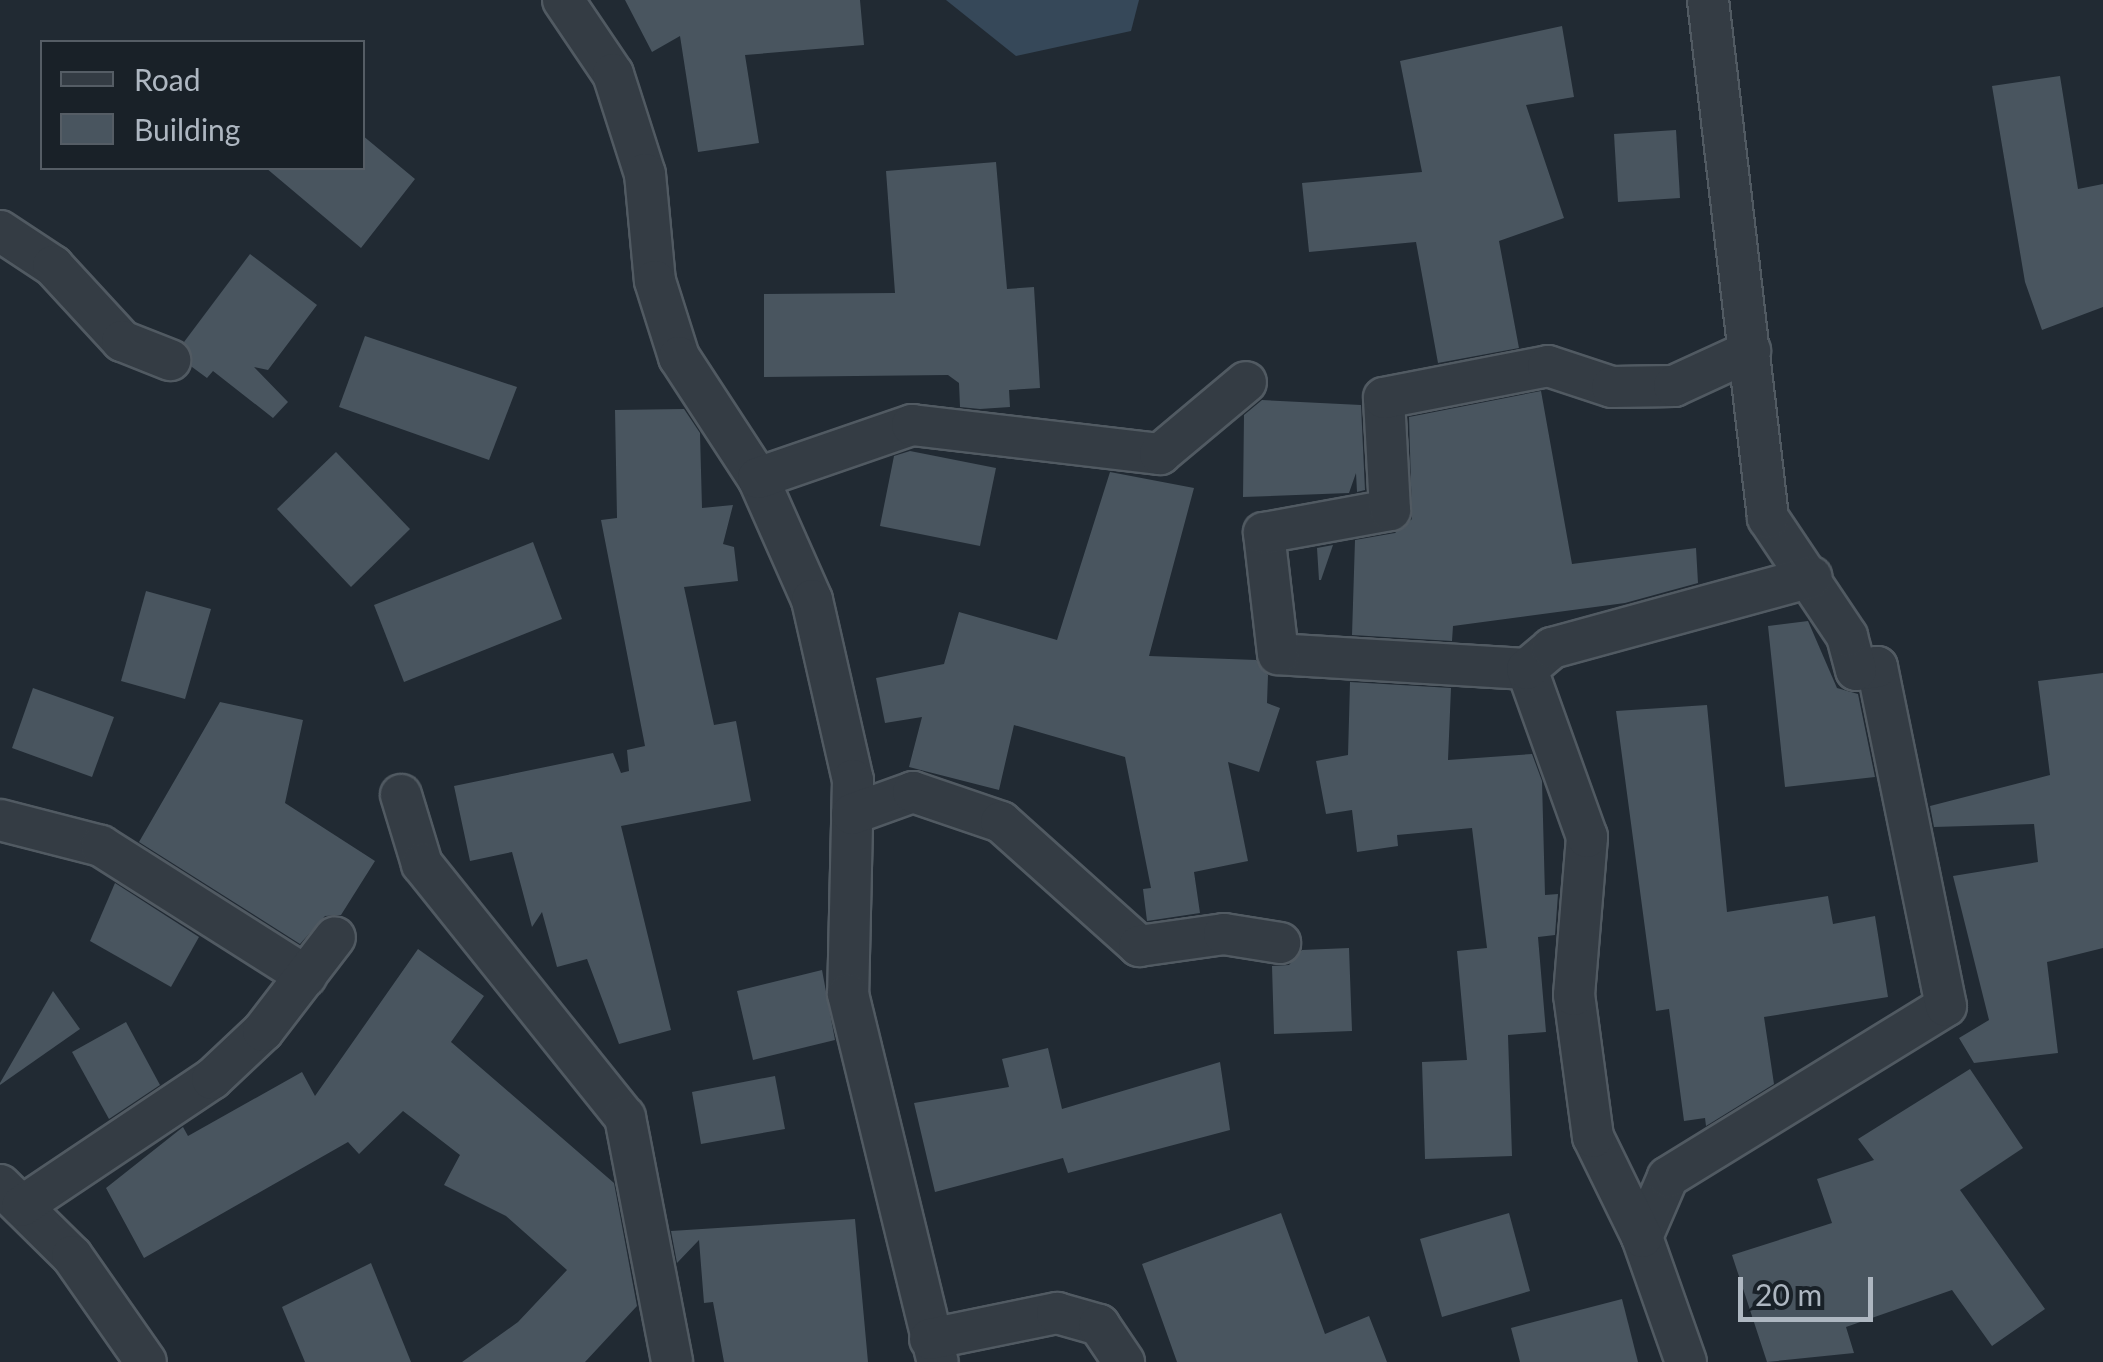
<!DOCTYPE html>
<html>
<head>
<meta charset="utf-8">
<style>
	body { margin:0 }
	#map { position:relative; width:2103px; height:1362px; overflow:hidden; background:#212a33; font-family:Lato,sans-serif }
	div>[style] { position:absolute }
	.water>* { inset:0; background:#364859 }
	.building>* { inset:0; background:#49555f }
	.roads { filter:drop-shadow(2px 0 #515a62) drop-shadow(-2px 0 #515a62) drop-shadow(0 2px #515a62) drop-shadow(0 -2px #515a62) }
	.minor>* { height:40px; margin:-20px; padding:0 20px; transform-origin:20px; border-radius:20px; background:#343c44 }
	span { translate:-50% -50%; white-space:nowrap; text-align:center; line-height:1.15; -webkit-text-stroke:10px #192128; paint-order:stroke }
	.legend { position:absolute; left:40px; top:40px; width:325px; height:130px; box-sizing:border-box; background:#192128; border:2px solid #555d65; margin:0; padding:12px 18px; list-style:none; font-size:30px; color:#aeb7c1 }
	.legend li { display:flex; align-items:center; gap:20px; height:50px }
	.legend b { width:50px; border:2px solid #555d65 }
	.scale { position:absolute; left:1738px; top:1277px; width:135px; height:45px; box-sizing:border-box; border:5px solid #aeb7c1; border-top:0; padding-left:12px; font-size:30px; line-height:35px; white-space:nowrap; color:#aeb7c1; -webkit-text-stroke:8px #192128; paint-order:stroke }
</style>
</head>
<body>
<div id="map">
	<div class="water">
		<i style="clip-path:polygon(946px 0,1139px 0,1131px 31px,1016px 56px)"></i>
	</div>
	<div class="building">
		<i style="clip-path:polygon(625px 0,860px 0,864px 45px,745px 55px,759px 143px,698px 152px,680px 36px,652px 52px)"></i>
		<i style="clip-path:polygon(1562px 26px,1574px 97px,1526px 105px,1564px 218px,1499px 241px,1519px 348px,1438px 363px,1416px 242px,1309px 252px,1302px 183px,1422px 172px,1400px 61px)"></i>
		<i style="clip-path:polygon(2060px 76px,2078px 189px,2103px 184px,2103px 307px,2042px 330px,2025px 282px,1992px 86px)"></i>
		<i style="clip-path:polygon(1676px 130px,1680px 198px,1618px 202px,1614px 134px)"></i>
		<i style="clip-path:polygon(362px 135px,415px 179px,361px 248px,266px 168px,362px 168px)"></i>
		<i style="clip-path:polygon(996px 162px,1007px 289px,1034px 287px,1040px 388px,1009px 390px,1010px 407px,980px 409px,960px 407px,959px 383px,948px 375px,764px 377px,764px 294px,895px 293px,886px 171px)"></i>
		<i style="clip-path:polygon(250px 254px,317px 305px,268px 370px,254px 367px,288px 402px,273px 418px,213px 371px,207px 378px,192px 367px,184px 342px)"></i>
		<i style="clip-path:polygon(365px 336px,517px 387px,489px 460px,339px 407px)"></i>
		<i style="clip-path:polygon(1541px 391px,1572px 564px,1696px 548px,1698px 583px,1625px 603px,1453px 626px,1452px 641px,1352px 635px,1355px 540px,1395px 533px,1412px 519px,1409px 417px)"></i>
		<i style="clip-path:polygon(1262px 400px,1361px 405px,1365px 490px,1357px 492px,1356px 473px,1349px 493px,1243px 497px,1244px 415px)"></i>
		<i style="clip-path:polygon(684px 409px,700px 433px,702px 508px,733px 505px,723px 544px,734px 547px,738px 581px,684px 587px,714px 725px,736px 721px,751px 801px,621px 826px,671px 1030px,619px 1044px,587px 959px,557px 967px,542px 912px,532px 927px,512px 852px,470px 861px,454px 786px,613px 753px,621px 773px,629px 771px,627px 750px,645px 746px,601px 520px,617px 518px,615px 410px)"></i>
		<i style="clip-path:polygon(910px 451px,996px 468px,980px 546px,880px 526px,894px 456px)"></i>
		<i style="clip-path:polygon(336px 452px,410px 529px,351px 587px,277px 509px)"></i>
		<i style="clip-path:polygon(1110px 472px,1194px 488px,1149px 656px,1256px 660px,1268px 675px,1267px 703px,1280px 708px,1259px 772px,1228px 762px,1248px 861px,1194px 872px,1200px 913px,1147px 921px,1143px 889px,1151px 888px,1125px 757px,1014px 725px,999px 790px,909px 767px,922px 717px,885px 723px,876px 678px,944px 664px,959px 612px,1057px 640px)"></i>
		<i style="clip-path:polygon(533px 542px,562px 619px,404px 682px,374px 605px)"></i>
		<i style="clip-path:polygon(1333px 545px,1321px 580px,1319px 580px,1317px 548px)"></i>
		<i style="clip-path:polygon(146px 591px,211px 609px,185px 699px,121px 681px)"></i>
		<i style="clip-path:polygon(1808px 621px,1837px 688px,1858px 694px,1875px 777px,1785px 787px,1768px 626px)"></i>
		<i style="clip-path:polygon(2103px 673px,2103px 948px,2047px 962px,2058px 1053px,1974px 1063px,1959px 1038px,1989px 1020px,1953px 876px,2038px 862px,2034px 824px,1934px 827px,1930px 806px,2050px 775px,2038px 681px)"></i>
		<i style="clip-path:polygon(1350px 682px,1451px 688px,1448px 760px,1532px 754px,1542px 781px,1545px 895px,1558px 894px,1555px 935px,1538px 937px,1546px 1032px,1508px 1035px,1512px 1156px,1425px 1159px,1422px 1062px,1467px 1060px,1457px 951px,1487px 948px,1472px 828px,1397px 835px,1398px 846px,1357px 852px,1352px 810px,1326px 814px,1316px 761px,1348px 755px)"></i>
		<i style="clip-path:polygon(33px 688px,114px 717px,92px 777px,12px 748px)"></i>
		<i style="clip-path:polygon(220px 702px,303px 720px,285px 803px,375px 861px,341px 915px,325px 916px,300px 944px,139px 842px)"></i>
		<i style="clip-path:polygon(1707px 705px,1727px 912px,1828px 896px,1833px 924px,1875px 916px,1888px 997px,1764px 1017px,1774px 1084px,1706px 1126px,1705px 1118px,1684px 1121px,1669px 1009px,1656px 1011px,1616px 711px)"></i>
		<i style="clip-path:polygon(115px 883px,199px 937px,171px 987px,90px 941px)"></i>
		<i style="clip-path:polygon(1349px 948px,1352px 1031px,1274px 1034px,1272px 966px,1289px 965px,1302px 950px)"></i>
		<i style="clip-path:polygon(418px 949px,484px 996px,451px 1042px,614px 1183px,637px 1306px,585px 1362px,462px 1362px,518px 1322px,567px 1270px,506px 1216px,444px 1185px,460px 1155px,403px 1111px,359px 1154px,348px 1142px,144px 1258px,106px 1188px,183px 1127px,188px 1136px,302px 1072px,315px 1096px)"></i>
		<i style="clip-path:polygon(822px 970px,835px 1040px,753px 1060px,737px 991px)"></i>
		<i style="clip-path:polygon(53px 991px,80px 1029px,0 1085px,0 1083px)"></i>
		<i style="clip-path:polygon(126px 1022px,160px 1085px,109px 1119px,72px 1052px)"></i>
		<i style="clip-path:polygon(1048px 1048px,1062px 1109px,1220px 1062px,1230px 1130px,1068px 1173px,1063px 1158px,935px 1192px,914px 1103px,1009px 1087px,1002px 1059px)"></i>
		<i style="clip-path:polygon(1970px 1069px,2023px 1148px,1960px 1190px,2045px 1309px,1992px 1346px,1952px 1290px,1846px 1327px,1854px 1353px,1767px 1362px,1732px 1255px,1832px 1223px,1817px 1179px,1874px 1160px,1858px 1139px)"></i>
		<i style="clip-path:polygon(775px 1076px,785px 1129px,701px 1144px,692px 1092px)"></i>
		<i style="clip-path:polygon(1281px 1213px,1325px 1334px,1369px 1316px,1387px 1362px,1177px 1362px,1142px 1264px)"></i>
		<i style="clip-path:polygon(1509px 1213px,1530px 1291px,1442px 1317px,1420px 1239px)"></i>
		<i style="clip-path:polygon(855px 1219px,868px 1362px,724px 1362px,713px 1302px,704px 1303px,699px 1240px,677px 1263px,671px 1231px)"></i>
		<i style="clip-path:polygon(371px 1263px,411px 1362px,305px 1362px,282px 1307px)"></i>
		<i style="clip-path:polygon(1622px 1299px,1638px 1362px,1520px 1362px,1511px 1328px)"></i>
	</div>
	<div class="roads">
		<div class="minor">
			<i style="left:563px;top:0;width:89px;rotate:56deg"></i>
			<i style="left:613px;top:74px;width:105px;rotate:72.3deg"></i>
			<i style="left:645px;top:174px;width:107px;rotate:84.7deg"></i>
			<i style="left:655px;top:281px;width:80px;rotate:72.5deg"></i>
			<i style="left:679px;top:357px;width:145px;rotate:56.9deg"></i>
			<i style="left:758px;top:478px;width:133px;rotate:66.1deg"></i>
			<i style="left:812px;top:600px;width:185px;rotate:77.2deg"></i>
			<i style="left:853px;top:780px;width:214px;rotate:91.3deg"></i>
			<i style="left:848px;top:994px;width:379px;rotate:76.3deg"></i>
			<i style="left:0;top:231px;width:64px;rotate:33.4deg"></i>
			<i style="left:53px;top:266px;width:102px;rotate:47.4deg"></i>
			<i style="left:122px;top:341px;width:52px;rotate:21.6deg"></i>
			<i style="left:758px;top:478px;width:163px;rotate:-19deg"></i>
			<i style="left:912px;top:425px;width:250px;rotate:6.7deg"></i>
			<i style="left:1160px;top:454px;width:112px;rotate:-39.9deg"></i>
			<i style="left:1527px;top:669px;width:249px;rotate:-176.6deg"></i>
			<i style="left:1278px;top:654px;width:122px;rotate:-96.6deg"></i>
			<i style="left:1264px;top:533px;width:128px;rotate:-10.3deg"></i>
			<i style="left:1390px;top:510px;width:112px;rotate:-93.1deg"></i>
			<i style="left:1384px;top:398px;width:167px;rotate:-11deg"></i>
			<i style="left:1548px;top:366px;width:67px;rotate:18.2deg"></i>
			<i style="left:1612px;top:387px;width:62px;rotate:-0.9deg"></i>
			<i style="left:1674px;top:386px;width:84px;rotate:-24.7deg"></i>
			<i style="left:401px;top:795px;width:72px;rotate:73.1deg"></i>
			<i style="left:422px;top:864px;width:324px;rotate:51.3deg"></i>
			<i style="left:625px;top:1117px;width:249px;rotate:79.1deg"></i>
			<i style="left:852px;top:814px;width:65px;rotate:-19.8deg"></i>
			<i style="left:913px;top:792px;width:93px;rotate:18.8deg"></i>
			<i style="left:1001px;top:822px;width:186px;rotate:41.9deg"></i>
			<i style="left:1139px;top:946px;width:86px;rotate:-8deg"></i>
			<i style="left:1224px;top:934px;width:57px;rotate:9.1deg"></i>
			<i style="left:0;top:820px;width:104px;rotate:14.4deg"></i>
			<i style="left:101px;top:846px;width:243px;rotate:32.4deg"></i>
			<i style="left:0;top:1185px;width:101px;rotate:44.6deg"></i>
			<i style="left:72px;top:1256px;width:129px;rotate:55.1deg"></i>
			<i style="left:22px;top:1206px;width:229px;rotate:-33.8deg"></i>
			<i style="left:212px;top:1079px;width:70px;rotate:-43.3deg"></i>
			<i style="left:263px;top:1031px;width:118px;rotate:-52.5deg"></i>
			<i style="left:1642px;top:1237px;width:65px;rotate:-66.6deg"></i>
			<i style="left:1668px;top:1177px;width:326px;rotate:-31.6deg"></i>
			<i style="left:1946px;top:1006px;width:346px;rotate:-101.5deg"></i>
			<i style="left:1877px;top:667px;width:21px;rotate:172deg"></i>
			<i style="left:1856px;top:670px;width:35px;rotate:-105deg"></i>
			<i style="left:1847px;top:636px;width:142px;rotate:-123.8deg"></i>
			<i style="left:1768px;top:518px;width:521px;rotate:-96.61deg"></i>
			<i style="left:930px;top:1339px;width:130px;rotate:-11.6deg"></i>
			<i style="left:1057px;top:1313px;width:44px;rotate:15.9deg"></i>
			<i style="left:1099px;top:1325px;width:45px;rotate:56deg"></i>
			<i style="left:1686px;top:1362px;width:133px;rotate:-109.4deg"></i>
			<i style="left:1642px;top:1237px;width:111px;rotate:-116.1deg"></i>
			<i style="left:1593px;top:1137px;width:143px;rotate:-97.6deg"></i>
			<i style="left:1574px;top:995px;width:159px;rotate:-85.3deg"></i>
			<i style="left:1587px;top:837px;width:178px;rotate:-109.7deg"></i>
			<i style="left:1527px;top:669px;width:33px;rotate:-40deg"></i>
			<i style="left:1552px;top:648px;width:269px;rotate:-15.3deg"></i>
		</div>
	</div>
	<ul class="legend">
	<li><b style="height:12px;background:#343c44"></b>Road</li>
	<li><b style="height:28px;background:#49555f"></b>Building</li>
	</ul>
	<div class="scale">20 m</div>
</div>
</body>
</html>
